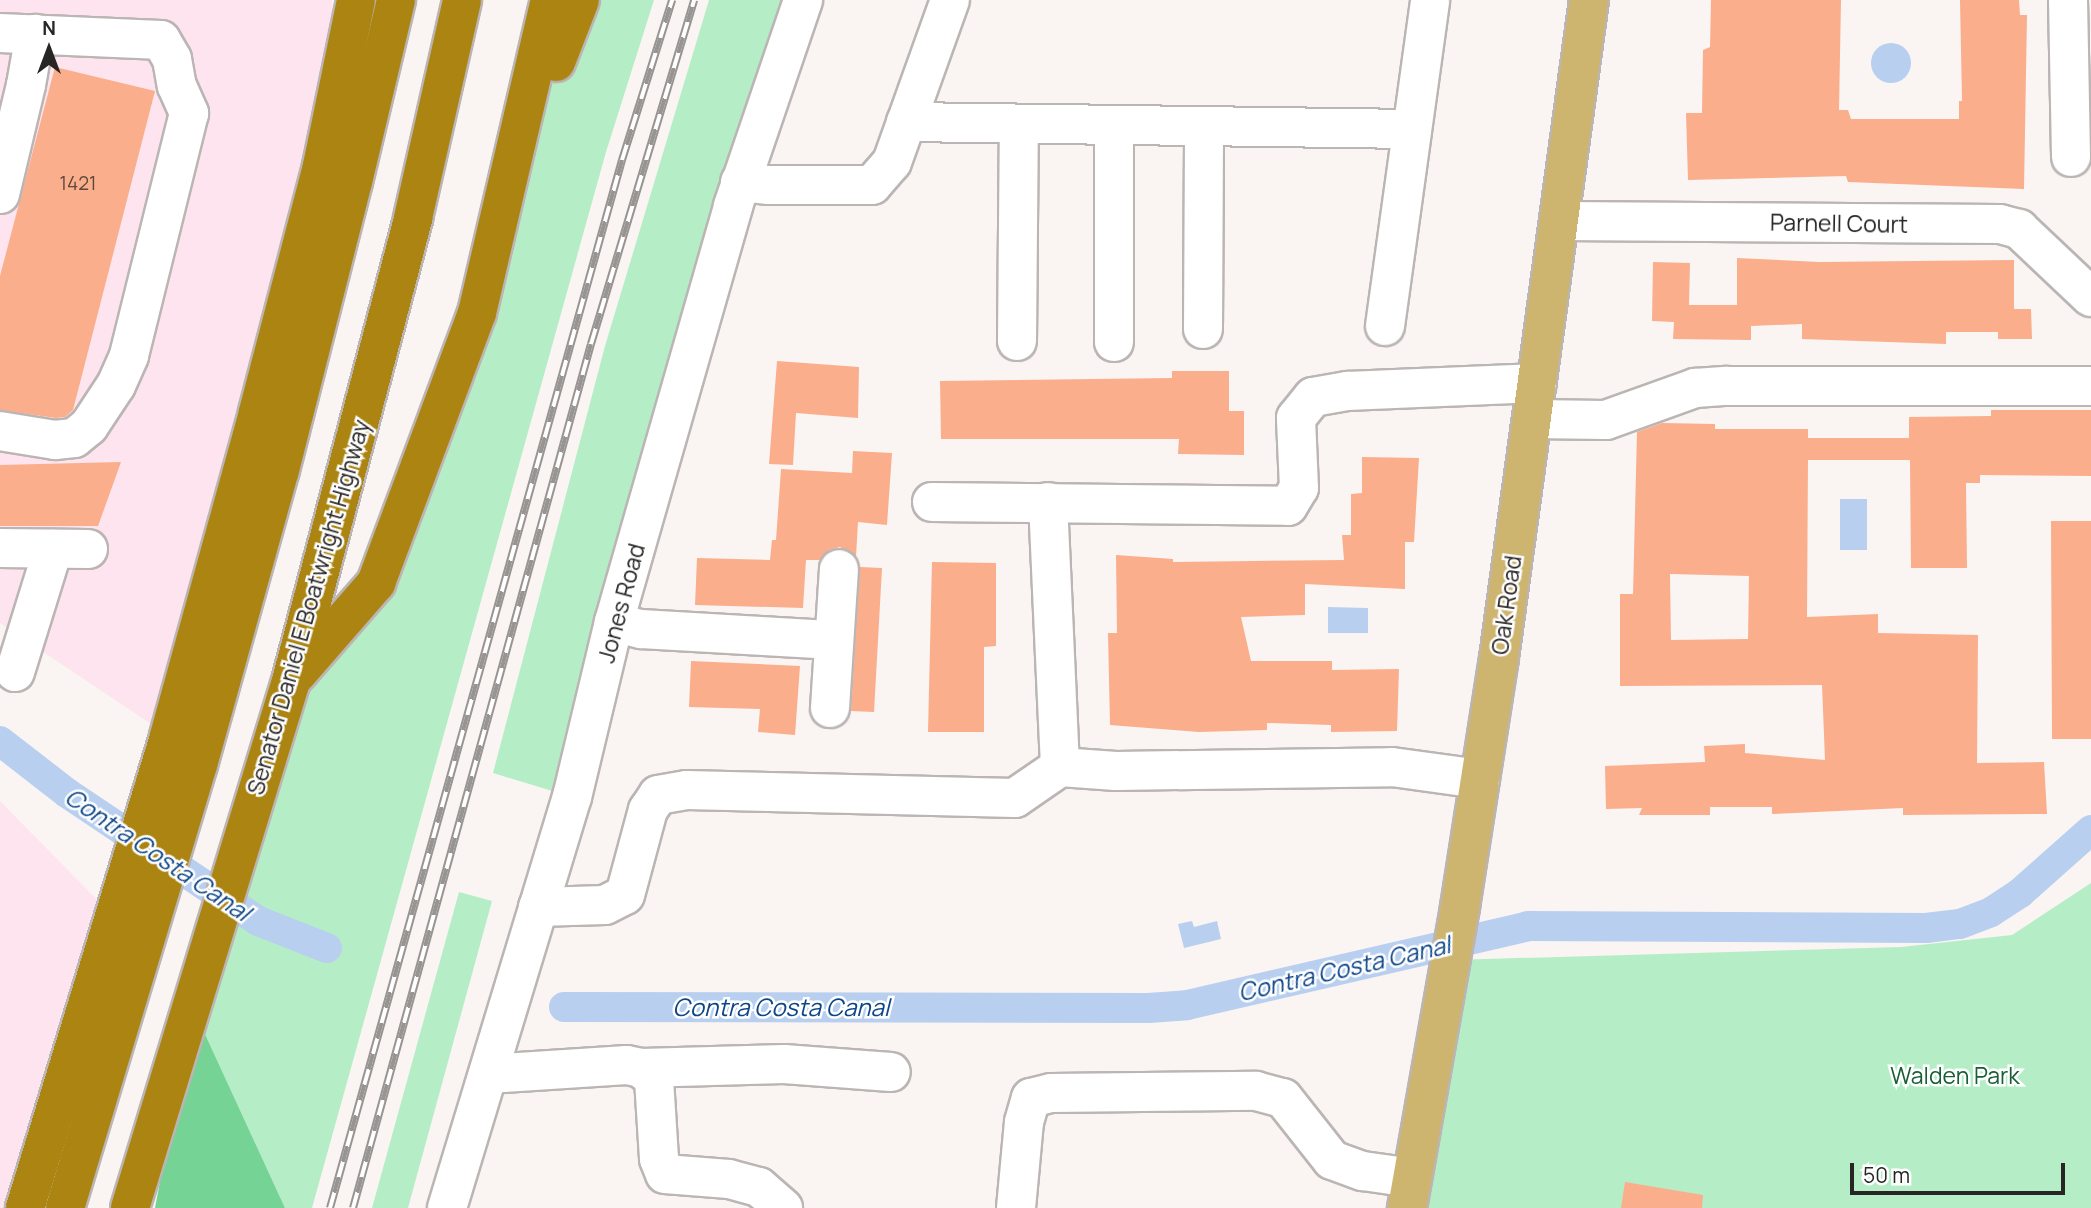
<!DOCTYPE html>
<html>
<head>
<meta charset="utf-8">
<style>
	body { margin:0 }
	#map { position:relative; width:2091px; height:1208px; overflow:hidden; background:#faf5f2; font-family:Manrope,sans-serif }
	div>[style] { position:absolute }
	.commercial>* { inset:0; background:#fee4ee }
	.green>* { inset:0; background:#b5eec6 }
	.forest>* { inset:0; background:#74d395 }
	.water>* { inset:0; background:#b8cfef }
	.round { border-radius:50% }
	.canal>* { height:30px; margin:-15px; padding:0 15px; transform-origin:15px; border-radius:15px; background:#b8cfef }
	.building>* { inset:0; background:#faae8b }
	.roads { filter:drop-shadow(2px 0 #bbb5b3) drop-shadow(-2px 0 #bbb5b3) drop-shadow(0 2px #bbb5b3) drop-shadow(0 -2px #bbb5b3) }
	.minor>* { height:38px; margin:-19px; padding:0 19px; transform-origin:19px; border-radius:19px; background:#fff }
	.major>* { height:38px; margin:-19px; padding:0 19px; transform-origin:19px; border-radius:19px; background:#cdb570 }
	.highway>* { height:38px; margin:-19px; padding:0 19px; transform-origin:19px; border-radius:19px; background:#ab8411 }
	.rail>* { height:8px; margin-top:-4px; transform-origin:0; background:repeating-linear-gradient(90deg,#fff 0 16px,#989492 0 32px); box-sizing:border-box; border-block:2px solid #989492 }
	span { translate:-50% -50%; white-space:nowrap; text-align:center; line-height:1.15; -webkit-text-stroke:5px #fff; paint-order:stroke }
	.number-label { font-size:19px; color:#5c483e }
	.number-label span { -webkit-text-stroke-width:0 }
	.street-label { font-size:23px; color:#282625 }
	.park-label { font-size:23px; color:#185e36 }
	.water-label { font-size:24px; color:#0c4588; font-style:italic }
	.north { position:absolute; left:14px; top:14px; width:70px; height:70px; -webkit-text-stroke:5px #fff; paint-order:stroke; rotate:0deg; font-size:19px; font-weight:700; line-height:28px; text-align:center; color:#282625 }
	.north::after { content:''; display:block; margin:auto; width:24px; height:32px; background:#282625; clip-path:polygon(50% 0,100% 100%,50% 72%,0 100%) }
	.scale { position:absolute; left:1850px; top:1163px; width:215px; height:32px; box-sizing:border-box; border:4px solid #282625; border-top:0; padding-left:9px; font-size:21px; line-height:24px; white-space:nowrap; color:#282625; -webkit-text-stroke:5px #fff; paint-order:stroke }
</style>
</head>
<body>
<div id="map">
	<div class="commercial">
		<i style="clip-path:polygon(0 0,332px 0,333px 113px,169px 736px,0 623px)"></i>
		<i style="clip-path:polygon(0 801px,115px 918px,25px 1208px,0 1208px)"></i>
	</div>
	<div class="green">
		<i style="clip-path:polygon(580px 0,654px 0,606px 152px,312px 1208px,285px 1208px,193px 1008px,291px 681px,376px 583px,505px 195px)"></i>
		<i style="clip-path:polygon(709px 0,803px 0,572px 797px,493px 773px,605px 346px)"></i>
		<i style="clip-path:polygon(2091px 883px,2091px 1208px,1407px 1208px,1451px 960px,1901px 947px,2012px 935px)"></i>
		<i style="clip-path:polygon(459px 892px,492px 901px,408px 1208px,372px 1208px)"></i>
	</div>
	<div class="forest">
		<i style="clip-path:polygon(193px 1008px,285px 1208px,155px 1208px)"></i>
	</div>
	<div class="water">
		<i class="round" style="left:1871px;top:43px;width:40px;height:40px"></i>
		<i style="clip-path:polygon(1840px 499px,1867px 499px,1867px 550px,1840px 550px)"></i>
		<i style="clip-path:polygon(1328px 607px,1368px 608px,1368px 633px,1328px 633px)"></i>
		<i style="clip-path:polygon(1192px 921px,1194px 927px,1217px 921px,1221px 939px,1184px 948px,1178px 924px)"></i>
	</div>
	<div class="canal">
		<i style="left:0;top:741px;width:85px;rotate:37.8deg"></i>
		<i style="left:67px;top:793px;width:230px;rotate:33.8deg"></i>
		<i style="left:258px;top:921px;width:74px;rotate:21.4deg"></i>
		<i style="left:564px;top:1007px;width:584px;rotate:0.1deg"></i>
		<i style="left:1148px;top:1008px;width:39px;rotate:-4deg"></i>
		<i style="left:1187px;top:1005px;width:350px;rotate:-13deg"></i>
		<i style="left:1528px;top:926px;width:398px;rotate:0.3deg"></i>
		<i style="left:1926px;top:928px;width:34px;rotate:-7deg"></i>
		<i style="left:1960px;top:924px;width:33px;rotate:-21deg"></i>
		<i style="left:1991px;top:912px;width:35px;rotate:-33deg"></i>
		<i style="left:2020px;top:893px;width:95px;rotate:-41.6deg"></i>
	</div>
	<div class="building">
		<i style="clip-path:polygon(1711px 0,1841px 0,1839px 110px,1848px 110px,1851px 119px,1959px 119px,1959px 101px,1962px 101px,1960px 0,2019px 0,2020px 15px,2027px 15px,2024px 189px,1848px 182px,1846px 176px,1688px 180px,1686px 113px,1702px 113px,1703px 50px,1710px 47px)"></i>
		<i style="clip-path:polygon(55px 67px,155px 91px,73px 410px,65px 417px,56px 418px,0 410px,0 276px)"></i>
		<i style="clip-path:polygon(1737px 258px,1819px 262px,2014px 260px,2014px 309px,2031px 309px,2032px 339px,1998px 339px,1998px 332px,1946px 332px,1946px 344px,1802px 339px,1802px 324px,1751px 326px,1751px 340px,1673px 339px,1674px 322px,1652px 321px,1653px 262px,1690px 263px,1689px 305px,1737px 305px)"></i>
		<i style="clip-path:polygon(777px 361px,859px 367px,858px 418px,796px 413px,793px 465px,769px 464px)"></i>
		<i style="clip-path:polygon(1172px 371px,1229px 371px,1229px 411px,1244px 411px,1244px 455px,1178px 454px,1179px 439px,941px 439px,940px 381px,1172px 378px)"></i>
		<i style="clip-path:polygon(evenodd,1991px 410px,2091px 410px,2091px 476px,1980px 475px,1980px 483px,1966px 483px,1967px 568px,1911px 568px,1910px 460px,1808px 460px,1807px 617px,1878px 614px,1878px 633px,1978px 635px,1977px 763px,2044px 762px,2047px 814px,1903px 815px,1903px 808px,1772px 814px,1772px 807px,1710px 807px,1710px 815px,1639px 815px,1642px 808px,1606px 809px,1605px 766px,1705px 762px,1704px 746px,1745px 744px,1745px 753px,1825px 760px,1822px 685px,1620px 686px,1620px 594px,1633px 594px,1637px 432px,1662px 423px,1715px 424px,1715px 429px,1808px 429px,1808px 438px,1909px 438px,1909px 417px,1991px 416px,1991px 410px,1670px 574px,1749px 576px,1748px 639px,1671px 640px,1670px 574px)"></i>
		<i style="clip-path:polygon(853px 451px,892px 453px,887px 525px,858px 522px,856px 557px,840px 547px,829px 550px,820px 560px,806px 560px,803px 608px,695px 605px,697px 558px,770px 560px,772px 540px,776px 540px,781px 469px,852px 473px)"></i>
		<i style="clip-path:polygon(1362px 457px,1419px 458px,1414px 542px,1405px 542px,1405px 589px,1305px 584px,1305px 615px,1241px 617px,1251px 661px,1332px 661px,1332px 670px,1399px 669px,1397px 731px,1331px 732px,1331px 725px,1267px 723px,1267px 730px,1199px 732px,1110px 725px,1108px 633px,1117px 633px,1116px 555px,1173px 559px,1173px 562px,1344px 560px,1342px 535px,1351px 535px,1351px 494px,1362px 493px)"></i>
		<i style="clip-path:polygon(121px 462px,98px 526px,0 526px,0 465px)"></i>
		<i style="clip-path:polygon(2051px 521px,2091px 521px,2091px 739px,2052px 739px)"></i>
		<i style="clip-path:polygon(932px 562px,996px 563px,996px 646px,984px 647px,984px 732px,928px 732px)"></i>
		<i style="clip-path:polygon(860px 567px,882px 568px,874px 712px,851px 711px)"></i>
		<i style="clip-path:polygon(691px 661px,800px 666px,795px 735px,758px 732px,760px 709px,689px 707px)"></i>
		<i style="clip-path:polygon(1625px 1182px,1703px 1195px,1702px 1208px,1621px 1208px)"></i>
	</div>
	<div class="roads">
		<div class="minor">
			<i style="left:2068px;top:0;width:157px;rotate:88.9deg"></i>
			<i style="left:0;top:33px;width:161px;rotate:2.5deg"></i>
			<i style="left:161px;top:40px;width:22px;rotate:60deg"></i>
			<i style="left:172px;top:59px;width:27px;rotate:80deg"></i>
			<i style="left:177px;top:86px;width:30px;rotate:66deg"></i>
			<i style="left:189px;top:113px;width:250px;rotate:103.9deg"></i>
			<i style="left:129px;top:356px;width:32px;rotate:114deg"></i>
			<i style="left:116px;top:385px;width:49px;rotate:123.4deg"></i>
			<i style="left:89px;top:426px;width:19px;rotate:141deg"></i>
			<i style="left:74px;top:438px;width:19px;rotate:174deg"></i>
			<i style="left:55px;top:440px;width:56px;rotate:-170.7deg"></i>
			<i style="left:906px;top:122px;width:506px;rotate:0.79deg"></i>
			<i style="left:740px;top:182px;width:29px;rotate:6deg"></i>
			<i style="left:769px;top:185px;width:103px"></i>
			<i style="left:872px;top:185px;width:30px;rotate:-49deg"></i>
			<i style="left:892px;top:162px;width:172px;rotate:-70.3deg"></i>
			<i style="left:0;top:194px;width:112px;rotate:-76.6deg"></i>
			<i style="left:26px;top:85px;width:52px;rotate:-80deg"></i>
			<i style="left:1559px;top:221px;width:441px;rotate:0.4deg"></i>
			<i style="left:2000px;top:224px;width:20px;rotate:15deg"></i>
			<i style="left:2019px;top:229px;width:99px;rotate:43.4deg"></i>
			<i style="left:1385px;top:326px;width:329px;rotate:-82.1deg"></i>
			<i style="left:1203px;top:329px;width:203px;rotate:-89.7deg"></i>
			<i style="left:1017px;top:341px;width:217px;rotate:-89.5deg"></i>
			<i style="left:1114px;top:342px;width:217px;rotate:-90deg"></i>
			<i style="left:1532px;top:419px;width:74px;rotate:0.8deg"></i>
			<i style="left:1606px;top:420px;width:95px;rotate:-19.8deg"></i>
			<i style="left:1695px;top:388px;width:32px;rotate:-4deg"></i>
			<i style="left:1727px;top:386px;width:364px"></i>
			<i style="left:932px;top:502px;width:356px;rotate:0.6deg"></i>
			<i style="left:1288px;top:506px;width:21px;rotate:-59deg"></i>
			<i style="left:1299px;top:488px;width:70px;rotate:-92.5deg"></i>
			<i style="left:1296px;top:418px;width:27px;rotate:-51deg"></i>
			<i style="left:1313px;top:397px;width:36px;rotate:-10deg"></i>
			<i style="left:1348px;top:391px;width:189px;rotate:-2.4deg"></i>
			<i style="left:1048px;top:502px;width:265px;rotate:87.4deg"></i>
			<i style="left:0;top:548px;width:88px;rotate:0.7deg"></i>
			<i style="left:614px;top:622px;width:28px;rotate:15deg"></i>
			<i style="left:641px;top:629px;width:193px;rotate:3.3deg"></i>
			<i style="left:15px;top:672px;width:129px;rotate:-72.8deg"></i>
			<i style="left:830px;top:708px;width:139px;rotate:-86.3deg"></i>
			<i style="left:538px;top:907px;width:67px;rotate:-1.7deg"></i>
			<i style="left:605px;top:905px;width:22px;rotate:-27deg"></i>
			<i style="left:625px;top:895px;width:88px;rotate:-74.9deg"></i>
			<i style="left:648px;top:810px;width:18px;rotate:-56deg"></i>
			<i style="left:658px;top:795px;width:29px;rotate:-10deg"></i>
			<i style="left:687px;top:790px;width:328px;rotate:1.4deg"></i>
			<i style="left:1015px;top:798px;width:55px;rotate:-34.6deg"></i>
			<i style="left:1060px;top:767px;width:56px;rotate:4.1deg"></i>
			<i style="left:1116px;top:771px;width:276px;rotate:-0.8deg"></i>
			<i style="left:1392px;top:767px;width:89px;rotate:7.8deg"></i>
			<i style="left:641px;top:1068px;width:143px;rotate:-1.6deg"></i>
			<i style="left:784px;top:1064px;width:107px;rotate:4.3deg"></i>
			<i style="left:488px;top:1074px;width:139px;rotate:-3.7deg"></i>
			<i style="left:627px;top:1065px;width:14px;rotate:12deg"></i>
			<i style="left:641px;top:1068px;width:17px;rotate:40deg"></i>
			<i style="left:654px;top:1079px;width:80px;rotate:86.4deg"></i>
			<i style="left:659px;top:1159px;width:16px;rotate:68deg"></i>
			<i style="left:665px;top:1174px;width:64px;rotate:4.5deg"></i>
			<i style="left:729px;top:1179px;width:31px;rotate:15deg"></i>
			<i style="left:759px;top:1187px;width:32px;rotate:41deg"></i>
			<i style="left:447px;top:1208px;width:430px;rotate:-73.1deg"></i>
			<i style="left:572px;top:797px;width:180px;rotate:-76.5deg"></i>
			<i style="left:614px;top:622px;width:433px;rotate:-74deg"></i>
			<i style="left:733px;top:206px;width:218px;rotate:-71.2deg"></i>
			<i style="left:1016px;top:1208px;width:86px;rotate:-84.7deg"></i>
			<i style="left:1024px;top:1122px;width:25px;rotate:-74deg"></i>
			<i style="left:1031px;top:1098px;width:21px;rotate:-14deg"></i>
			<i style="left:1051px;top:1093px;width:205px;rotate:-0.6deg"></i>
			<i style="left:1256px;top:1091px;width:28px;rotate:15deg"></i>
			<i style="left:1283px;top:1098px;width:79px;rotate:51.7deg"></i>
			<i style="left:1332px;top:1160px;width:33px;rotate:20deg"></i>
			<i style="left:1363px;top:1171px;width:49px;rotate:8.1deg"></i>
		</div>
		<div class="major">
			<i style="left:1407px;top:1208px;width:306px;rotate:-80deg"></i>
			<i style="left:1460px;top:907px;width:252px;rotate:-81.1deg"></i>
			<i style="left:1499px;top:658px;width:664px;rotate:-82.21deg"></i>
		</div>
		<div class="highway">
			<i style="left:556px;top:62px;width:66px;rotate:-68.8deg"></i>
			<i style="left:297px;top:674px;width:121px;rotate:-49deg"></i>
			<i style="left:376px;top:583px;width:288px;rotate:-69.5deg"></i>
			<i style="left:477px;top:313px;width:321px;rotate:-76.9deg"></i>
			<i style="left:25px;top:1208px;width:493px;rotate:-73deg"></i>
			<i style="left:169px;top:736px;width:336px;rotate:-74.6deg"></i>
			<i style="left:258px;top:412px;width:254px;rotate:-75.4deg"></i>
			<i style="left:322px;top:166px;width:169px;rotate:-78.4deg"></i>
			<i style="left:65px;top:1208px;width:463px;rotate:-73.3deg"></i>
			<i style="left:198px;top:765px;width:306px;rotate:-74.5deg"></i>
			<i style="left:280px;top:470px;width:297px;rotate:-75.8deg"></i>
			<i style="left:353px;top:182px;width:187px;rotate:-76.7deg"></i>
			<i style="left:130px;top:1208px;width:551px;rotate:-73.01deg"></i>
			<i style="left:291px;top:681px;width:479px;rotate:-75.2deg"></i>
			<i style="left:413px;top:218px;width:223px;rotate:-77.3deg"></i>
		</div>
	</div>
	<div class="rail">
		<i style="left:330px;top:1208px;width:1088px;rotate:-74.43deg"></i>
		<i style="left:622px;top:160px;width:168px;rotate:-72.6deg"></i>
		<i style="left:353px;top:1208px;width:896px;rotate:-74.6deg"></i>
		<i style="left:591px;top:344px;width:359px;rotate:-73.3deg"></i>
	</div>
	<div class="number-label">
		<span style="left:78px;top:184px">1421</span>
	</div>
	<div class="street-label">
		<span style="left:1839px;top:223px;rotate:1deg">Parnell Court</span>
		<span style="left:621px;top:603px;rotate:-75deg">Jones Road</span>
		<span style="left:1506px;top:605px;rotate:-82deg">Oak Road</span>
		<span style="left:308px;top:607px;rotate:-74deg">Senator Daniel E Boatwright Highway</span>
	</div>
	<div class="park-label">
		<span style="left:1955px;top:1075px">Walden Park</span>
	</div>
	<div class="water-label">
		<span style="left:158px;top:854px;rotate:34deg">Contra Costa Canal</span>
		<span style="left:1344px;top:968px;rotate:-13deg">Contra Costa Canal</span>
		<span style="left:781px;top:1007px">Contra Costa Canal</span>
	</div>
	<div class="north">N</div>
	<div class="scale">50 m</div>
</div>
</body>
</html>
